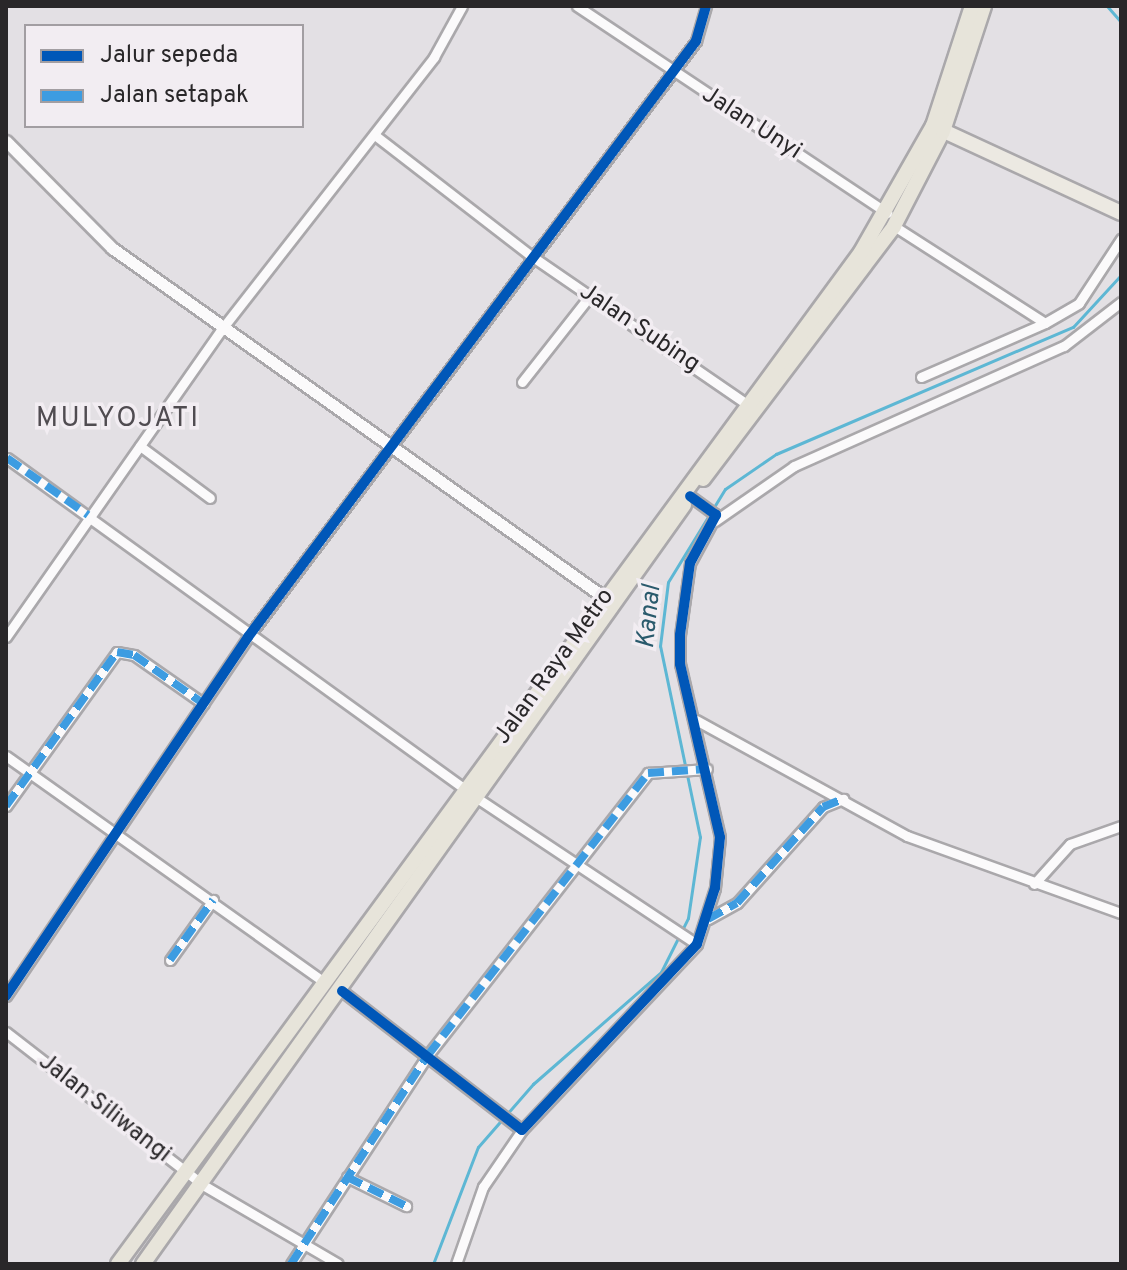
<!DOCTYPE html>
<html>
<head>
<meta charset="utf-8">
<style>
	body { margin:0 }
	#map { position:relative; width:1127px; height:1270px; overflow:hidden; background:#e3e0e4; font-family:Overpass,sans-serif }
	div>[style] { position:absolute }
	.stream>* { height:3px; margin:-1.5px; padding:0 1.5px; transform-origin:1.5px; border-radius:1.5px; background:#5db7d4 }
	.roads { filter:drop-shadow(2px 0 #aaa8ab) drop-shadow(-2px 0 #aaa8ab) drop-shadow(0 2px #aaa8ab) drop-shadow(0 -2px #aaa8ab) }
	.minor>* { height:9px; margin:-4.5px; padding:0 4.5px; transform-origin:4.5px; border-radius:4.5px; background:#fbfafb }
	.tertiary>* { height:11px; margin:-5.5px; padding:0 5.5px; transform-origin:5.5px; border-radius:5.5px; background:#fbfafb }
	.primary>* { height:14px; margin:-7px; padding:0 7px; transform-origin:7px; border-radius:7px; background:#ece9e2 }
	.trunk>* { height:14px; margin:-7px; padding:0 7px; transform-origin:7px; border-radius:7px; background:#e7e4da }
	.quiet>* { height:8px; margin-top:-4px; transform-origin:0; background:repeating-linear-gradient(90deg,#3d9ce1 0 16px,transparent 0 24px) }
	.cycleway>* { height:10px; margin:-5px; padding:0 5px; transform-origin:5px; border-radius:5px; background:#0057b8 }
	span { translate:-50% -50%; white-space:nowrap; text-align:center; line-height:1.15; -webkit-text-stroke:7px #f2edf2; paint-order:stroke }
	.street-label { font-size:24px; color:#292729 }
	.water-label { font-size:26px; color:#2a5a6c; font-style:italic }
	.quarter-label { font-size:28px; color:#504c51; letter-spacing:2px }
	.frame { position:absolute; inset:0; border:8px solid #292729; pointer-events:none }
	.legend { position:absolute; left:24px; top:24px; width:280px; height:104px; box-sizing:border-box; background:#f2edf2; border:2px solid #a29ea2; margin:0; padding:10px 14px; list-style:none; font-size:24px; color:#292729 }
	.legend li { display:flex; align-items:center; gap:16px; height:40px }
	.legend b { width:40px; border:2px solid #a29ea2 }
</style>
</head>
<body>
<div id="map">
	<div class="stream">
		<i style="left:1107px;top:6px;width:21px;rotate:49deg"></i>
		<i style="left:433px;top:1264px;width:125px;rotate:-69deg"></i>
		<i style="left:478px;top:1147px;width:84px;rotate:-48.9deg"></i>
		<i style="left:533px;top:1084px;width:170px;rotate:-41.2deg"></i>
		<i style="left:661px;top:972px;width:60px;rotate:-63.4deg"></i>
		<i style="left:688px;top:918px;width:82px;rotate:-81.6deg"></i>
		<i style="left:700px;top:837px;width:195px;rotate:-101.8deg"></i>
		<i style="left:660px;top:646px;width:64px;rotate:-82.9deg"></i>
		<i style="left:668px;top:582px;width:109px;rotate:-58.5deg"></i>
		<i style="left:725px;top:489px;width:62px;rotate:-34.5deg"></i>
		<i style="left:776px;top:454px;width:323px;rotate:-23.2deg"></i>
		<i style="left:1073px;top:327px;width:71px;rotate:-47.3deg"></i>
	</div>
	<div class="roads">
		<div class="minor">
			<i style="left:577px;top:6px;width:373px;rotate:33.7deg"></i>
			<i style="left:376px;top:136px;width:195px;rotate:37.7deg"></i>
			<i style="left:530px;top:255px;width:263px;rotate:34.5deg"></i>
			<i style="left:894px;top:226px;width:179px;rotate:32.7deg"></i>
			<i style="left:1045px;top:323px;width:39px;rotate:-30deg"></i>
			<i style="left:1079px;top:303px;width:77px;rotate:-56.7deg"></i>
			<i style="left:921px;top:377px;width:135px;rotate:-23.5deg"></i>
			<i style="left:522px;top:382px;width:108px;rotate:-51.8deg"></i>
			<i style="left:140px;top:446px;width:87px;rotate:36.6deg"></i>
			<i style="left:7px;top:458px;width:584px;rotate:35.87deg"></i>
			<i style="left:480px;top:800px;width:260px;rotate:33.6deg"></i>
			<i style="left:715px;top:521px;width:96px;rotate:-34.8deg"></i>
			<i style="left:794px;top:466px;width:295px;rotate:-24deg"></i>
			<i style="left:1064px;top:346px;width:72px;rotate:-37.7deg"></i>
			<i style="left:6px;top:637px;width:375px;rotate:-55deg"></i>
			<i style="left:221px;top:330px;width:346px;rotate:-52deg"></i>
			<i style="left:434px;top:57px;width:58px;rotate:-61.2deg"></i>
			<i style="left:696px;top:720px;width:241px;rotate:28.8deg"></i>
			<i style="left:907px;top:836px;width:227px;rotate:19.8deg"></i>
			<i style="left:6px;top:756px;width:390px;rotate:35.4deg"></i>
			<i style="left:6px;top:806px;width:190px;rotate:-54.2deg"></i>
			<i style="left:117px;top:652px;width:17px;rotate:10deg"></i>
			<i style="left:134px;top:655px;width:85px;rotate:35deg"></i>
			<i style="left:1034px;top:884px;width:54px;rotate:-48deg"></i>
			<i style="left:1070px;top:844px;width:54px;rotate:-19.4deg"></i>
			<i style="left:708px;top:919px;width:33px;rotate:-29deg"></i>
			<i style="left:737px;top:903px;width:129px;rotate:-48.1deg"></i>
			<i style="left:823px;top:807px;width:22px;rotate:-22deg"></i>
			<i style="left:170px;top:960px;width:74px;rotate:-54.4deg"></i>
			<i style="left:342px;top:991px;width:227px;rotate:37.7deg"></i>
			<i style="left:522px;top:1130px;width:255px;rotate:-46.7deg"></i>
			<i style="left:697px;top:944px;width:59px;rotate:-72.2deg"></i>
			<i style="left:715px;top:888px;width:51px;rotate:-84.4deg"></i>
			<i style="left:720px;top:837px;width:178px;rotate:-103deg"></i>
			<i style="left:680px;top:664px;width:29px;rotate:-90deg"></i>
			<i style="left:680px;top:635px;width:73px;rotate:-82.1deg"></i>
			<i style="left:690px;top:563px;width:55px;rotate:-61.6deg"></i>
			<i style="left:716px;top:515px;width:32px;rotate:-144deg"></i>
			<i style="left:6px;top:996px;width:433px;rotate:-56deg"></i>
			<i style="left:248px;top:637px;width:746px;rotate:-53.07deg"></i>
			<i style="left:696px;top:41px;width:36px;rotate:-74deg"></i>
			<i style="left:6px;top:1032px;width:249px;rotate:37.8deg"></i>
			<i style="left:203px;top:1185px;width:156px;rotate:30.3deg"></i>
			<i style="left:347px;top:1177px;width:66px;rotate:26.2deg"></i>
			<i style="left:291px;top:1264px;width:250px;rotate:-56.8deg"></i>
			<i style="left:428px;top:1055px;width:358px;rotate:-52deg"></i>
			<i style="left:648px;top:773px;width:59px;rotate:-3.9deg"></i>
			<i style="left:456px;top:1264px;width:82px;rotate:-70.7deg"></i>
			<i style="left:483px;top:1187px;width:69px;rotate:-55.6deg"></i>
		</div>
		<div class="tertiary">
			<i style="left:6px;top:141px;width:151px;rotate:45.3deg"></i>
			<i style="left:112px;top:248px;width:613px;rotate:35.37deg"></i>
		</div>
		<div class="primary">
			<i style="left:933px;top:126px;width:207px;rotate:24.8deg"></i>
		</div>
		<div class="trunk">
			<i style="left:703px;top:479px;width:317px;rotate:-52.9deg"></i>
			<i style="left:894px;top:226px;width:107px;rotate:-62.7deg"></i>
			<i style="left:943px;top:131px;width:132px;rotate:-71.8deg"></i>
			<i style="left:118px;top:1264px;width:1255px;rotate:-53.71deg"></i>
			<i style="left:861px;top:252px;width:145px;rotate:-60.3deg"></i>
			<i style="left:933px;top:126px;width:126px;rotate:-72deg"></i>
			<i style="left:143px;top:1264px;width:932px;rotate:-54.52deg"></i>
		</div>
	</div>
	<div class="quiet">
		<i style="left:7px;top:458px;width:99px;rotate:35.1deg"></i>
		<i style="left:6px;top:806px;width:190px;rotate:-54.2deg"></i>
		<i style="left:117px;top:652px;width:17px;rotate:10deg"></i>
		<i style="left:134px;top:655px;width:85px;rotate:35deg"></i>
		<i style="left:708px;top:919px;width:33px;rotate:-29deg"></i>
		<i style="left:737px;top:903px;width:129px;rotate:-48.1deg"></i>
		<i style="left:823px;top:807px;width:22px;rotate:-22deg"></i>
		<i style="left:170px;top:960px;width:74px;rotate:-54.4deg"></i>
		<i style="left:347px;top:1177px;width:66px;rotate:26.2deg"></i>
		<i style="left:291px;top:1264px;width:250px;rotate:-56.8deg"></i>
		<i style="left:428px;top:1055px;width:358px;rotate:-52deg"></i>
		<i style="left:648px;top:773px;width:59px;rotate:-3.9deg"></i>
	</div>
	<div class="cycleway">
		<i style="left:342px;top:991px;width:227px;rotate:37.7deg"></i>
		<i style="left:522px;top:1130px;width:255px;rotate:-46.7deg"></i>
		<i style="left:697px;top:944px;width:59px;rotate:-72.2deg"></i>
		<i style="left:715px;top:888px;width:51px;rotate:-84.4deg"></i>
		<i style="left:720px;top:837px;width:178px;rotate:-103deg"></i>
		<i style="left:680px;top:664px;width:29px;rotate:-90deg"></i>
		<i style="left:680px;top:635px;width:73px;rotate:-82.1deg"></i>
		<i style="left:690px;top:563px;width:55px;rotate:-61.6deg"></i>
		<i style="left:716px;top:515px;width:32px;rotate:-144deg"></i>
		<i style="left:6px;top:996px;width:433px;rotate:-56deg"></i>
		<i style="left:248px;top:637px;width:746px;rotate:-53.07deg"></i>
		<i style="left:696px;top:41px;width:36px;rotate:-74deg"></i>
	</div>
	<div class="street-label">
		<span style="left:751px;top:124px;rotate:33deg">Jalan Unyi</span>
		<span style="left:639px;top:329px;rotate:34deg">Jalan Subing</span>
		<span style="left:555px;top:667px;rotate:-54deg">Jalan Raya Metro</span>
		<span style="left:104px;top:1109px;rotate:38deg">Jalan Siliwangi</span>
	</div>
	<div class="water-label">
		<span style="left:650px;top:617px;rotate:-84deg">Kanal</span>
	</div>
	<div class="quarter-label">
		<span style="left:118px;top:419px">MULYOJATI</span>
	</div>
	<div class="frame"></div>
	<ul class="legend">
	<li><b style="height:10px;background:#0057b8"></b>Jalur sepeda</li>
	<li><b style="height:10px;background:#3d9ce1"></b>Jalan setapak</li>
	</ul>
</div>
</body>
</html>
